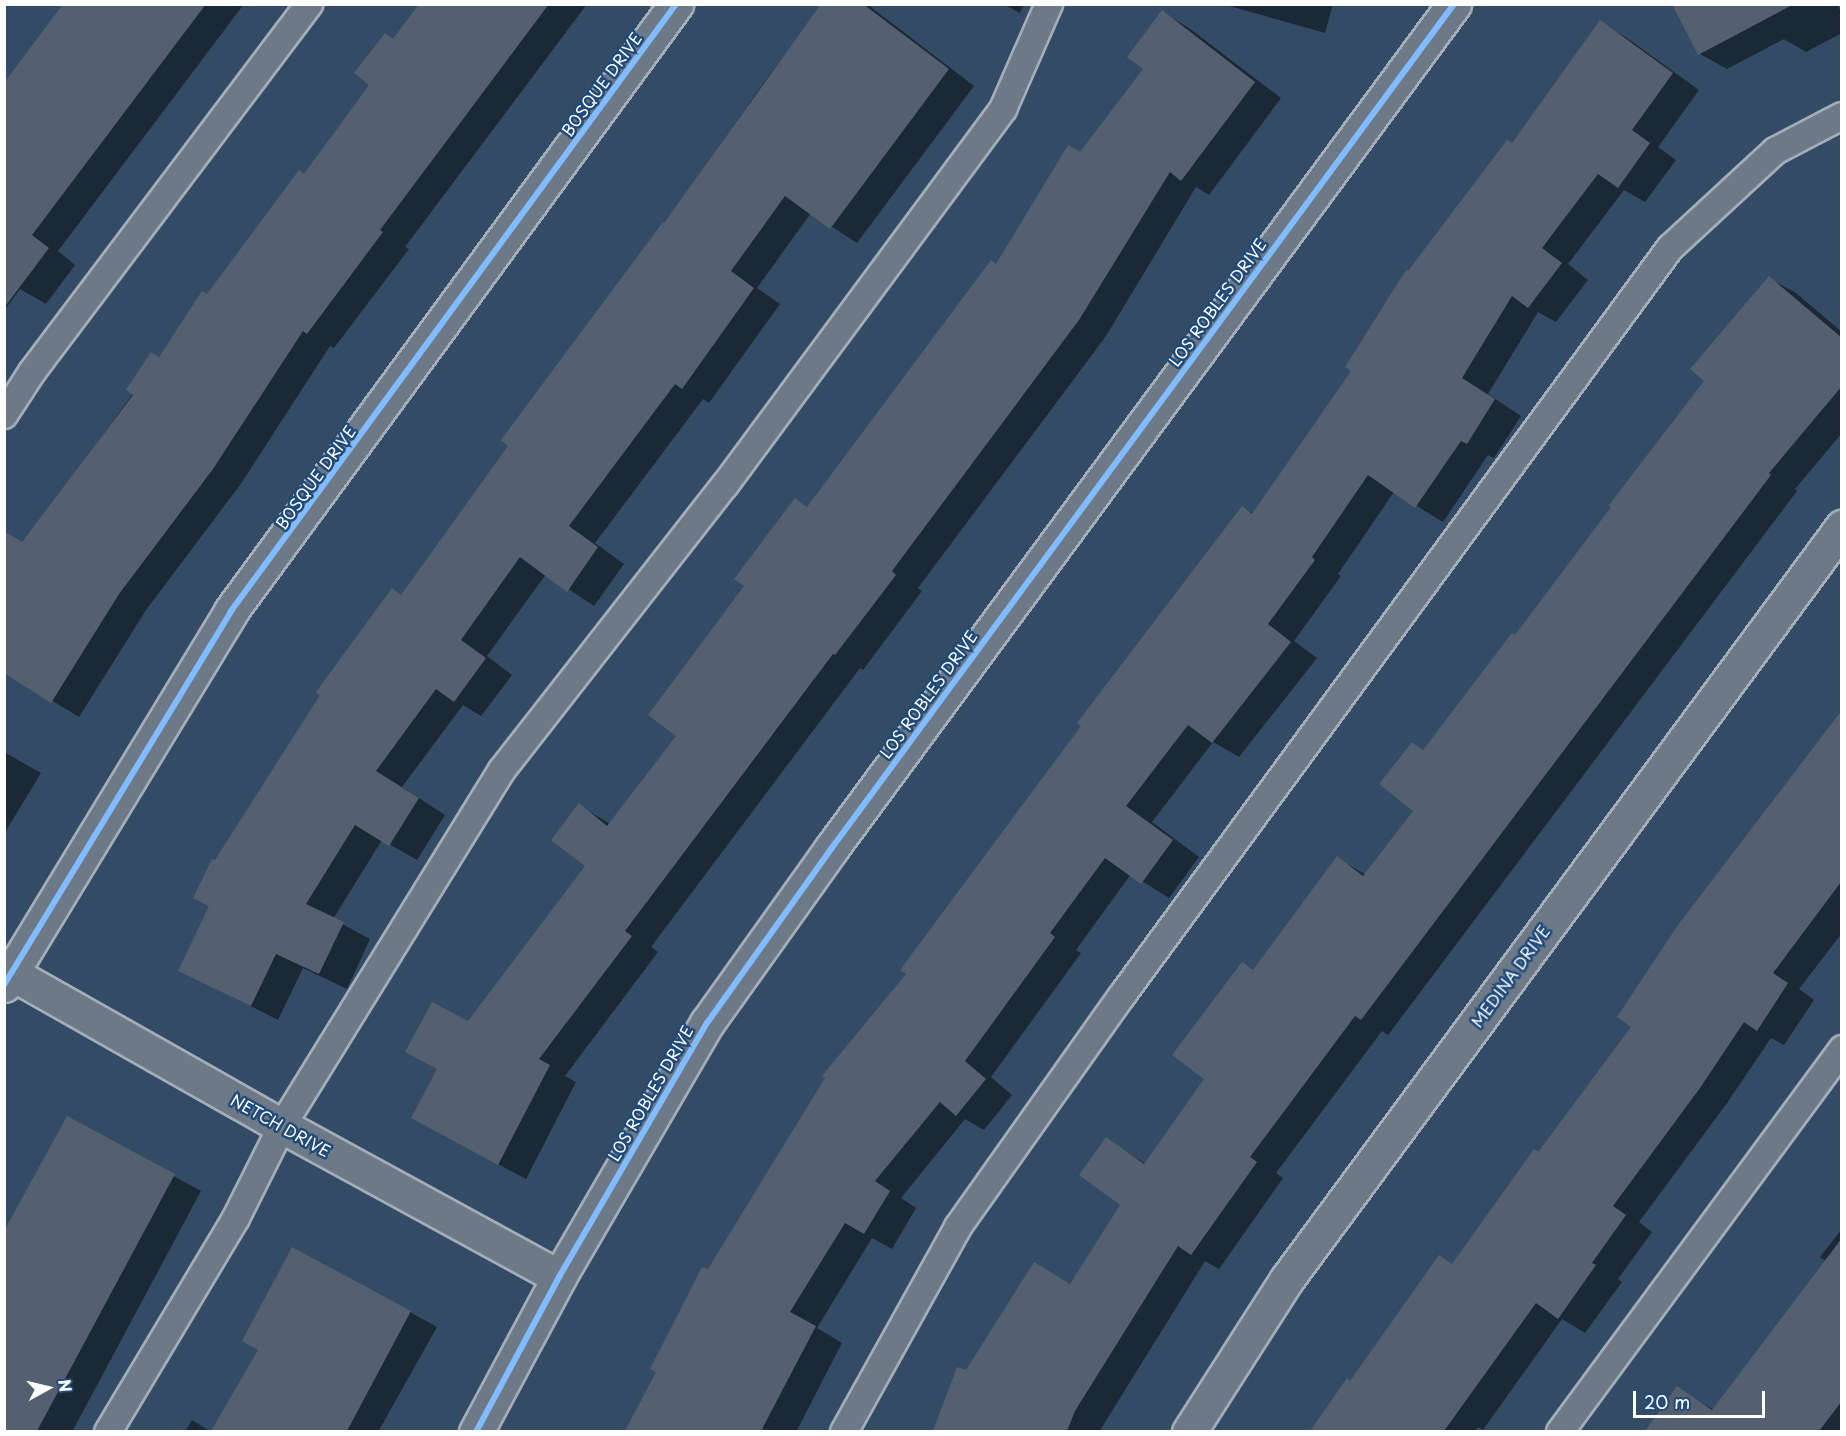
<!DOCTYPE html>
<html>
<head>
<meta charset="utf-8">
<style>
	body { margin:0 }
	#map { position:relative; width:1846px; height:1436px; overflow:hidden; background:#344b65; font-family:"Playpen Sans",sans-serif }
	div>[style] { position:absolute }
	.shadow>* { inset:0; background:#0007 }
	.building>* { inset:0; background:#546070 }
	.roads { filter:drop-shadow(2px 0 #a4aeba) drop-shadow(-2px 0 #a4aeba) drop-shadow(0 2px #a4aeba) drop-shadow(0 -2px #a4aeba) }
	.lane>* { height:26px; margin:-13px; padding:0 13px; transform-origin:13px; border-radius:13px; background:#6d7986 }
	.street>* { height:33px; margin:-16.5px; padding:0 16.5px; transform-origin:16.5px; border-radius:16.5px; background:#6d7986 }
	.secondary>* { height:33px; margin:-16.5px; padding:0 16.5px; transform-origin:16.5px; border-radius:16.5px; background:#6d7986 }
	.cycleway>* { height:6px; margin:-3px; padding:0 3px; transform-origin:3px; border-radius:3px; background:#80bcff }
	span { translate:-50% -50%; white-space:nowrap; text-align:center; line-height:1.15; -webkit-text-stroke:5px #1f4a7a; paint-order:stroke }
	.street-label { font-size:16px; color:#fff }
	.frame { position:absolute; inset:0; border:6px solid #fff; pointer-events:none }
	.north { position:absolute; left:18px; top:1358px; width:60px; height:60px; -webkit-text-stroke:4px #1f4a7a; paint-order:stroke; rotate:82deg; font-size:16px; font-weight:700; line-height:24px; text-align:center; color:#fff }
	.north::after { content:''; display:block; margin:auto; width:21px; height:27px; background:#fff; clip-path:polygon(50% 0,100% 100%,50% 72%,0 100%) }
	.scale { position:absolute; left:1633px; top:1391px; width:132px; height:27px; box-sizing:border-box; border:3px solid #fff; border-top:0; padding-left:8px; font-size:18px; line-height:21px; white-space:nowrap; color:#fff; -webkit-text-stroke:4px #1f4a7a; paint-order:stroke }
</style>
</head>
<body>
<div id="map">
	<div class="shadow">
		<i style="clip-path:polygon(64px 4px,244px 4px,58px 251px,75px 265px,46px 304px,20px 289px,4px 311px,4px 85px)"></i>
		<i style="clip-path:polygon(420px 4px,587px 4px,405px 247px,409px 249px,334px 348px,330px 346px,240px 485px,146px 610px,79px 717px,4px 671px,23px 544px,159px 358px,305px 175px,372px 84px,394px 40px)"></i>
		<i style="clip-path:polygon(823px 4px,867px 4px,974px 86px,857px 243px,811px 213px,757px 288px,780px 304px,709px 403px,703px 399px,595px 543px,624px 564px,594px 606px,546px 574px,487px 656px,512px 675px,481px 716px,463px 705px,402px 787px,445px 815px,417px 860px,382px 840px,333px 919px,370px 939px,347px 989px,303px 968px,278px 1020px,180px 970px,211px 906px,216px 862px,765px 81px)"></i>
		<i style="clip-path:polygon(1003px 4px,1024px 4px,1020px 13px)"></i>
		<i style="clip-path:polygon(1222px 4px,1333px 4px,1325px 33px)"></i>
		<i style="clip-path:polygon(1674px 4px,1837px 4px,1842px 14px,1842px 33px,1806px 52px,1784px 39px,1727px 69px,1700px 54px)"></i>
		<i style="clip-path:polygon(1162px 12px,1189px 28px,1281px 98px,1209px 195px,1196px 187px,1106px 336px,918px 588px,922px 591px,863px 670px,860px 668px,651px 947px,658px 952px,565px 1076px,576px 1082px,526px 1179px,440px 1133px,469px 1023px,587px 866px,579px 805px,610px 824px,678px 736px,746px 586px,796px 500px,809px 508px,1081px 154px,1145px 69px)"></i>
		<i style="clip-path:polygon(1600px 22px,1627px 38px,1699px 90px,1658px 147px,1676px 160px,1645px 202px,1624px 190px,1568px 264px,1588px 280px,1556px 322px,1538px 312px,1488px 394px,1521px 416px,1494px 458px,1488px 455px,1443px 522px,1394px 492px,1338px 574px,1341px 576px,1294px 641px,1317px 658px,1239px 757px,1213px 742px,1152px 822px,1199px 857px,1169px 898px,1131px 874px,1076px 950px,1081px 953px,991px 1077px,1012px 1095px,984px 1130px,965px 1119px,901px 1198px,916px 1208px,892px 1249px,872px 1238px,817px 1328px,842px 1343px,796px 1432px,769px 1432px,748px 1421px,743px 1432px,627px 1432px,708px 1271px,908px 974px,1242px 508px,1254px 514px,1353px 370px,1408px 273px,1513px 145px)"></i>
		<i style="clip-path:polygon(1769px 278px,1796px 293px,1842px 332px,1842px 433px,1795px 489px,1797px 491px,1388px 1035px,1382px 1031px,1276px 1173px,1283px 1178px,1219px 1269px,1205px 1261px,1099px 1432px,935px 1432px,958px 1369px,967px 1372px,1071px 1285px,1122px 1204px,1106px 1139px,1146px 1164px,1206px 1078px,1254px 971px,1337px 858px,1366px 875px,1415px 810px,1413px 744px,1425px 751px,1516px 637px,1706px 381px)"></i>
		<i style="clip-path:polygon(1842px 713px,1842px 933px,1799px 989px,1814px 1000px,1784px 1045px,1771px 1038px,1727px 1103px,1639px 1222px,1652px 1232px,1618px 1279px,1622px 1282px,1585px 1333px,1562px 1319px,1483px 1430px,1478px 1427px,1475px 1432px,1312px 1432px,1347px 1380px,1351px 1382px,1440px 1257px,1453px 1265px,1633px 1026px)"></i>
		<i style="clip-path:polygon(4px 752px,41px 773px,4px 834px)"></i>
		<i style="clip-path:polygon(67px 1118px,201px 1191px,72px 1432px,4px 1432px,4px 1232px)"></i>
		<i style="clip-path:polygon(1842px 1229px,1842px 1432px,1647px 1431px,1677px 1388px,1714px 1410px,1826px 1261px,1820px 1257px)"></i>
		<i style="clip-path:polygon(410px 1312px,437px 1327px,378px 1432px,213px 1432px,260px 1349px)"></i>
		<i style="clip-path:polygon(192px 1420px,211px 1432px,185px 1432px)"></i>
	</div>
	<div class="building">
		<i style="clip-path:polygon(63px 4px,206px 4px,32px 235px,49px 248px,4px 308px,4px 83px)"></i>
		<i style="clip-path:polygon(419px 4px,549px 4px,380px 230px,383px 232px,307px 334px,303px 331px,213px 469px,119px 594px,51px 703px,4px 673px,4px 531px,22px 542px,133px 395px,126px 390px,151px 352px,159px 357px,202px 291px,207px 294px,299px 170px,304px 174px,369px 85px,354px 73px,385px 33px,393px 39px)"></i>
		<i style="clip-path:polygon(821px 4px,863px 4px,949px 69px,830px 229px,785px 196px,731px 271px,754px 288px,682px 389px,675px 384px,569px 526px,598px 547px,567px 592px,520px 557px,461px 640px,486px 658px,454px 702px,436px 689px,376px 771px,419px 798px,389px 846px,355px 825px,306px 904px,344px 922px,319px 974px,276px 954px,251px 1006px,178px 971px,209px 906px,193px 898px,212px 859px,215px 860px,320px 695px,316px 692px,392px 588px,401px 595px,508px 446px,501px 440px,663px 222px,664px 223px)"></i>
		<i style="clip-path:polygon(1672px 4px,1794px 4px,1698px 55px)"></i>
		<i style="clip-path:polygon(1162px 10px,1255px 82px,1181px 181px,1170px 172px,1079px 320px,892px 571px,896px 575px,835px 655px,833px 654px,625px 931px,632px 936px,539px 1059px,550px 1065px,498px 1165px,411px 1118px,437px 1069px,405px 1052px,432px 1002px,468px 1021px,585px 866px,551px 840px,579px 803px,607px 826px,676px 736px,648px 715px,744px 586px,734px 579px,795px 498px,807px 507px,991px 260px,996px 264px,1068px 145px,1080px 152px,1143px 69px,1127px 57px)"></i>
		<i style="clip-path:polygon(1600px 20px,1673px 73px,1632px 130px,1650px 143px,1618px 188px,1598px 174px,1542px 248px,1562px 263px,1528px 308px,1512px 296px,1462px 378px,1495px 399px,1467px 444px,1461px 441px,1415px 508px,1368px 475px,1312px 557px,1315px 560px,1268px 624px,1291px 642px,1212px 743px,1188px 725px,1126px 806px,1173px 840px,1141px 884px,1105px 858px,1050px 933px,1055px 937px,965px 1061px,986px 1079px,956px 1116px,940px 1102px,875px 1181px,890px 1191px,864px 1234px,845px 1223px,790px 1312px,816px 1326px,761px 1431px,625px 1431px,656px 1372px,650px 1369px,702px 1267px,708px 1269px,825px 1078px,822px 1076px,906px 974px,900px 970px,1081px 726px,1077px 723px,1242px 506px,1252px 514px,1351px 371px,1345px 367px,1406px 270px,1408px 271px,1507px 140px,1512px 143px)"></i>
		<i style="clip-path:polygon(1769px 276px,1842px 338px,1842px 386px,1769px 473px,1771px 475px,1361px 1020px,1355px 1016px,1250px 1157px,1257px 1162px,1191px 1255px,1178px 1246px,1075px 1411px,1067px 1431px,933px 1431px,957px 1367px,966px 1370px,1034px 1262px,1070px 1284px,1120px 1205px,1079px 1175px,1106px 1137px,1144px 1164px,1204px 1079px,1172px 1055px,1242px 962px,1253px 970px,1337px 856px,1363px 876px,1413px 811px,1379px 784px,1412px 742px,1423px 750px,1512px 633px,1515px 635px,1611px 507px,1609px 505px,1704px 381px,1690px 369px)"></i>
		<i style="clip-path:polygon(1842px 710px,1841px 882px,1773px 973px,1788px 983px,1757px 1031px,1744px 1022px,1700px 1088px,1613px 1206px,1626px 1215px,1592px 1263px,1596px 1265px,1558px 1319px,1536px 1303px,1444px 1431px,1310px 1431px,1347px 1378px,1350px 1381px,1439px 1255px,1452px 1264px,1534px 1149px,1538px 1152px,1631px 1027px,1617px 1017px,1678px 925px)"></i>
		<i style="clip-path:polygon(67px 1116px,175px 1174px,37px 1431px,4px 1431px,4px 1231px)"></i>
		<i style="clip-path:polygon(1842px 1238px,1842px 1401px,1819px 1431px,1645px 1431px,1677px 1386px,1712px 1410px)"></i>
		<i style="clip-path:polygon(292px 1247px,411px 1311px,347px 1431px,211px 1431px,258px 1350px,242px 1341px)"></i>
	</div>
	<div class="roads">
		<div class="lane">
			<i style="left:4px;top:415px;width:51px;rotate:-56.9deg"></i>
			<i style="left:32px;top:372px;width:461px;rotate:-53deg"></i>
			<i style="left:108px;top:1432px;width:249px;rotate:-59.1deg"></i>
			<i style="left:236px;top:1218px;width:103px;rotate:-63.4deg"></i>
			<i style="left:282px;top:1126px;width:418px;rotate:-58.3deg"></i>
			<i style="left:502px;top:770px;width:362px;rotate:-52deg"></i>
			<i style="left:725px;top:485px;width:468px;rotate:-53.5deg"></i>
			<i style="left:1003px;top:109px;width:115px;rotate:-66.3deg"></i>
			<i style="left:844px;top:1432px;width:235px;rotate:-60.9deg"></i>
			<i style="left:958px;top:1227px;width:282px;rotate:-54.7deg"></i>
			<i style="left:1121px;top:997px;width:929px;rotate:-53.76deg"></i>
			<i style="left:1670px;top:248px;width:143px;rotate:-42.7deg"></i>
			<i style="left:1775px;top:151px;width:76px;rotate:-27.6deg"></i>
			<i style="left:1560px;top:1432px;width:476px;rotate:-53.6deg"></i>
		</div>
		<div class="street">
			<i style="left:4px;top:969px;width:319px;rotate:29.5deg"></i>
			<i style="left:282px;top:1126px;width:315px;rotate:28.6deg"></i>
			<i style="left:4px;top:985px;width:437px;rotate:-58.7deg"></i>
			<i style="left:231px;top:611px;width:753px;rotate:-53.75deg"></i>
			<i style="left:1189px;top:1432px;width:182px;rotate:-57.4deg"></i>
			<i style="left:1287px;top:1279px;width:935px;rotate:-53.57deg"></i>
		</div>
		<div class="secondary">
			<i style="left:476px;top:1432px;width:176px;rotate:-61.8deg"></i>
			<i style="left:559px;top:1277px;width:294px;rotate:-59.8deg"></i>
			<i style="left:707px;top:1023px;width:214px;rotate:-54.5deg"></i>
			<i style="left:831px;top:849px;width:1050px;rotate:-53.6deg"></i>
		</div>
	</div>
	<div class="cycleway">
		<i style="left:4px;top:985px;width:437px;rotate:-58.7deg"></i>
		<i style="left:231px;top:611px;width:753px;rotate:-53.75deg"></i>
		<i style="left:476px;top:1432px;width:176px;rotate:-61.8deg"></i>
		<i style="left:559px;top:1277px;width:294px;rotate:-59.8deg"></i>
		<i style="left:707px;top:1023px;width:214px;rotate:-54.5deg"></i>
		<i style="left:831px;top:849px;width:1050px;rotate:-53.6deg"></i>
	</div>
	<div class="street-label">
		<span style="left:601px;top:84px;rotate:-54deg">BOSQUE DRIVE</span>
		<span style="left:1217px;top:302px;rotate:-54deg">LOS ROBLES DRIVE</span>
		<span style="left:315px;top:477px;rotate:-54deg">BOSQUE DRIVE</span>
		<span style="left:928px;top:694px;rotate:-54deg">LOS ROBLES DRIVE</span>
		<span style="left:1510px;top:976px;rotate:-54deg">MEDINA DRIVE</span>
		<span style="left:650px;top:1093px;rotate:-60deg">LOS ROBLES DRIVE</span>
		<span style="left:281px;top:1125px;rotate:29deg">NETCH DRIVE</span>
	</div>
	<div class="frame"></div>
	<div class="north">N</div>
	<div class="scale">20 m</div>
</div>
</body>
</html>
